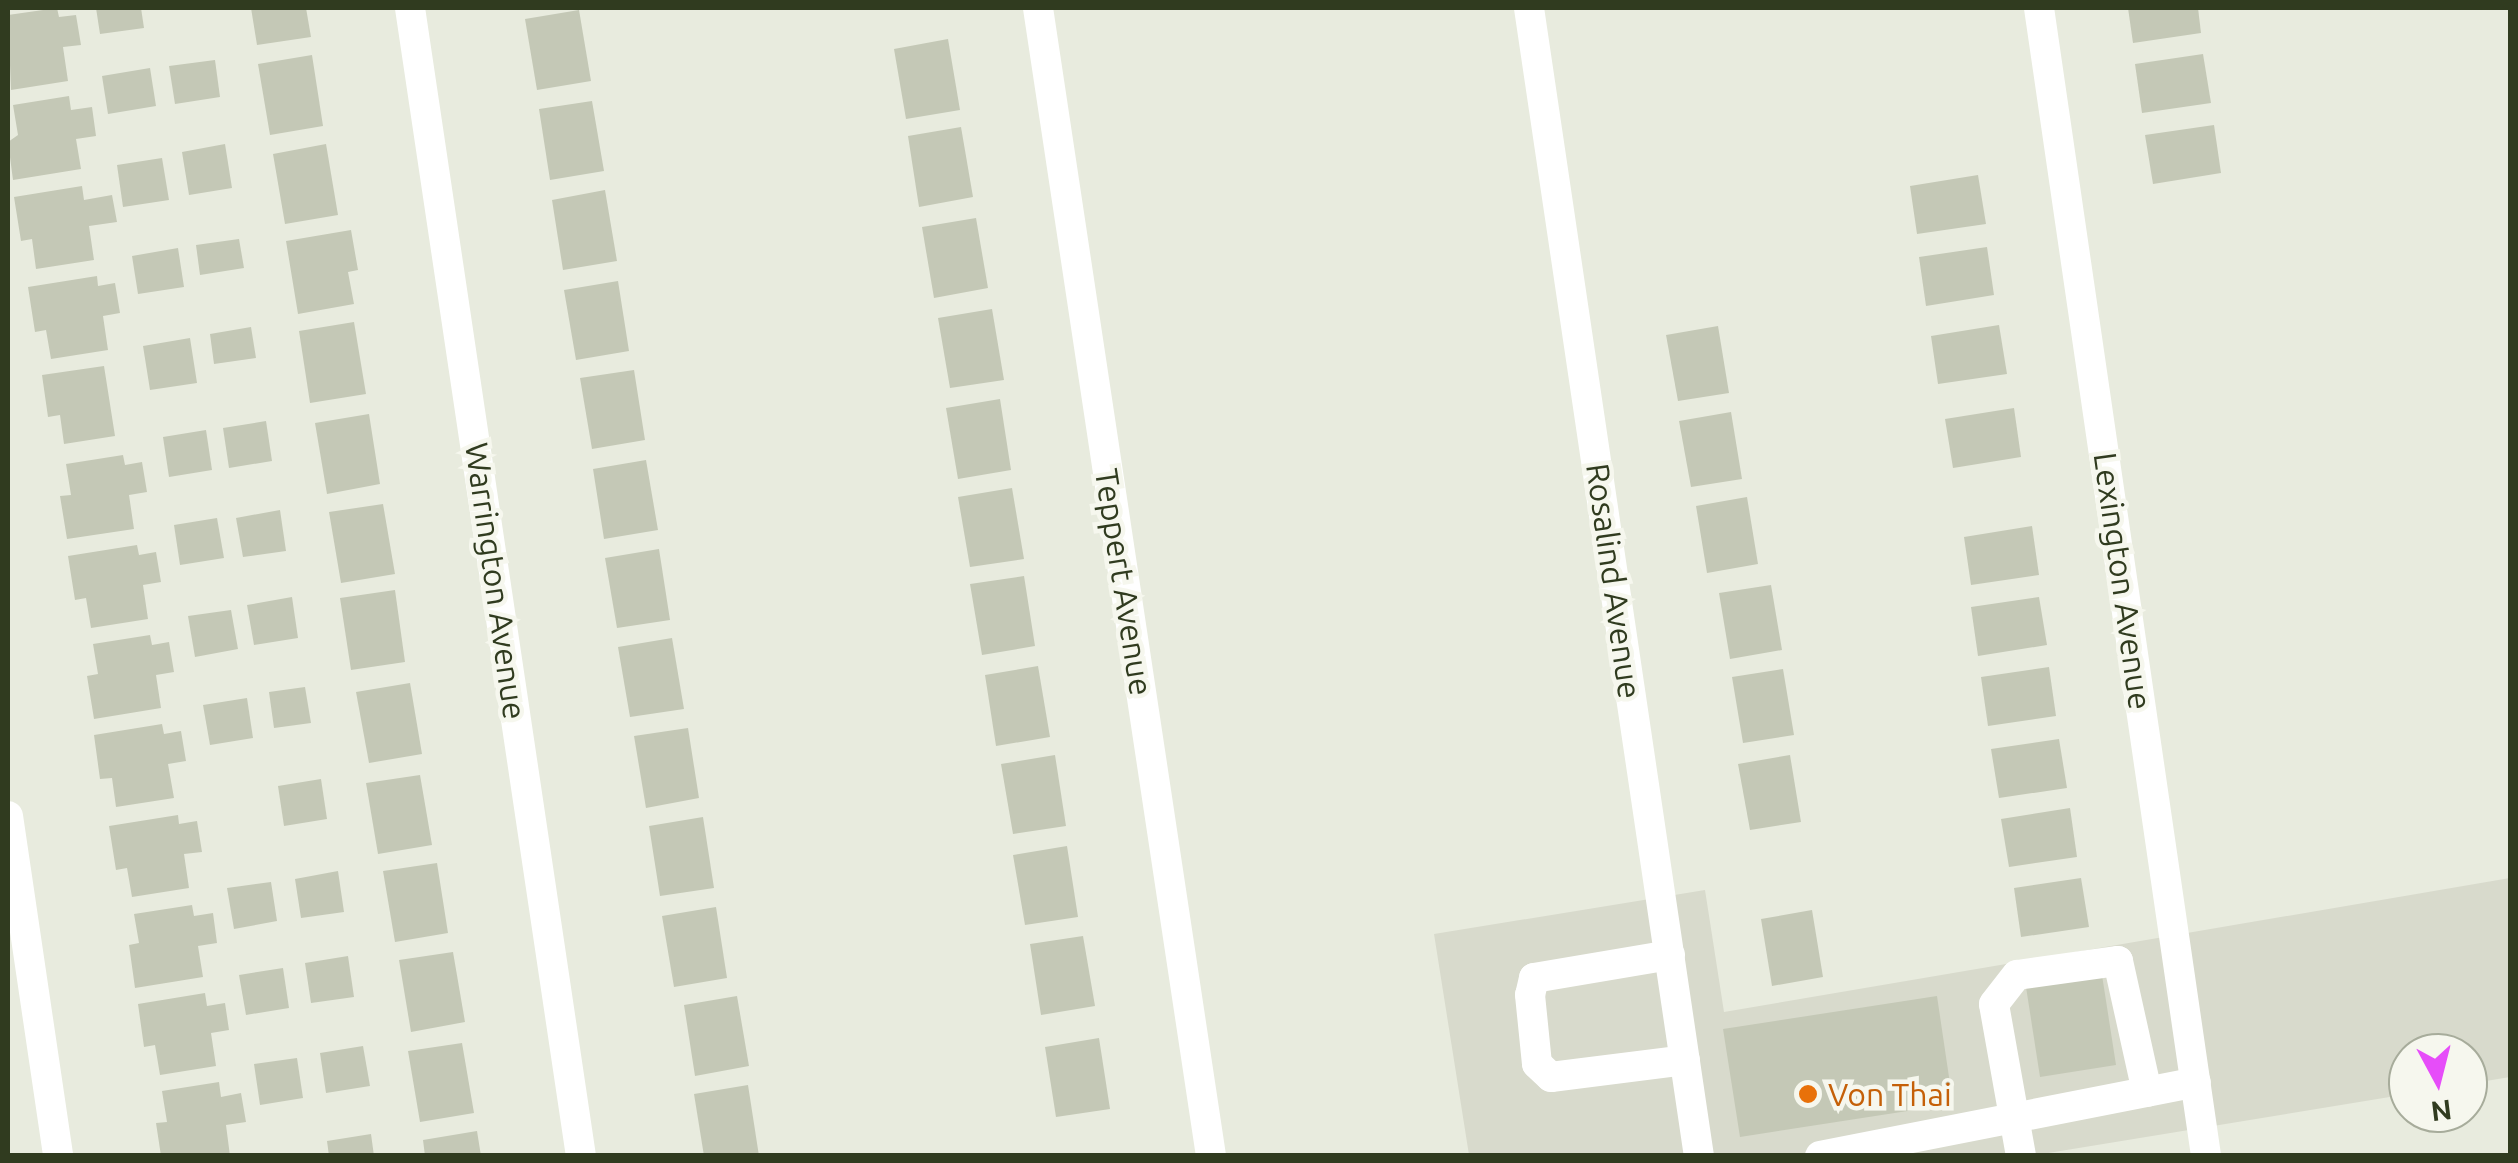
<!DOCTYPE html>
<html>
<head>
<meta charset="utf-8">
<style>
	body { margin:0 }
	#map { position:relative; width:2518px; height:1163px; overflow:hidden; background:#e8ebde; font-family:Ubuntu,sans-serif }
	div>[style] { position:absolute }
	.built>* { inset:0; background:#d8dacc }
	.building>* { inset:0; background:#c4c8b6 }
	.minor>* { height:30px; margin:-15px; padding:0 15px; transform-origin:15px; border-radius:15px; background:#fff }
	.dots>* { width:28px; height:28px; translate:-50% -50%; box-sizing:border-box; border:5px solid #f6f7ee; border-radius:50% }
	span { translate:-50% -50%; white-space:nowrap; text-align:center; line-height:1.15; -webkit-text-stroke:9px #f6f7ee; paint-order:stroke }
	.street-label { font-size:32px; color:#303b1f }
	.food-label { font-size:32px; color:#c56008 }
	.left { translate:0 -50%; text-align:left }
	.frame { position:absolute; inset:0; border:10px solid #303b1f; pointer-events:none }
	.north { position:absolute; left:2388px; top:1033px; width:100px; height:100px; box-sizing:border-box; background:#f6f7ee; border:2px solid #a7ac9b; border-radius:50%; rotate:173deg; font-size:28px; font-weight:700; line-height:40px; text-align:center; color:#303b1f }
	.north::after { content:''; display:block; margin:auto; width:35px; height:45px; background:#e64df9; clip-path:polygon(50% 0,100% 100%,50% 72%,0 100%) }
</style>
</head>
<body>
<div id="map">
	<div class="built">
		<i style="clip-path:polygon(2510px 878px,2510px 1077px,2468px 1084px,2468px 1053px,2408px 1053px,2408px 1094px,2036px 1155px,1469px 1155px,1434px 934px,1705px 890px,1724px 1012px)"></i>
	</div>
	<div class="building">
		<i style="clip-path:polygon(57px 8px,59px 17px,76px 15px,81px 45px,63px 47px,68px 81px,11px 90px,8px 15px)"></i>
		<i style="clip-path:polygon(96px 8px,141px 8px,144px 28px,100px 34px)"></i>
		<i style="clip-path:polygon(251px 8px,306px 8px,311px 37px,257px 45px)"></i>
		<i style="clip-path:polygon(2128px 8px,2198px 8px,2201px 33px,2133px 43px)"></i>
		<i style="clip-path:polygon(579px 10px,591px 81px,537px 90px,525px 19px)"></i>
		<i style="clip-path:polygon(948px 39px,960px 110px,906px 119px,894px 49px)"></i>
		<i style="clip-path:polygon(2203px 54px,2211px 103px,2142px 113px,2135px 64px)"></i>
		<i style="clip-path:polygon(312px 55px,323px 126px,270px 135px,258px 64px)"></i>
		<i style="clip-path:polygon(215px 60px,220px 97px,175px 104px,169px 66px)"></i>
		<i style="clip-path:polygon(150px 68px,156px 106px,108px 114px,102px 76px)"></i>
		<i style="clip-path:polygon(69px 96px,71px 110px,92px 107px,96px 136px,76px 139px,81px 169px,13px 180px,8px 142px,18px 135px,13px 105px)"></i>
		<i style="clip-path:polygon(592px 101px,604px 171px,550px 180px,539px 109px)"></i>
		<i style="clip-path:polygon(2214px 125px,2221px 173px,2153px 184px,2145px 135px)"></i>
		<i style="clip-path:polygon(961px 127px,973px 197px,919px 207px,908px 136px)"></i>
		<i style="clip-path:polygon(225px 144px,232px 188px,189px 195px,182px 152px)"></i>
		<i style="clip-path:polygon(326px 144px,338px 215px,285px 224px,273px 154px)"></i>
		<i style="clip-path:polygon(162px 158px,169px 200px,123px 207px,117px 165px)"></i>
		<i style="clip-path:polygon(1978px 175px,1986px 224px,1917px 234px,1910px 186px)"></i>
		<i style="clip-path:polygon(82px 186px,84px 200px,112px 195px,117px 222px,89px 226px,94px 260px,36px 269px,32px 239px,21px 241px,14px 197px)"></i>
		<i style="clip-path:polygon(605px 190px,617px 261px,563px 270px,552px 200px)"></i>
		<i style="clip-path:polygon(976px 218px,988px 288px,934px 298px,922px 227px)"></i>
		<i style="clip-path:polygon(351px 230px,358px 270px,348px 272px,354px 304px,298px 314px,286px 241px)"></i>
		<i style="clip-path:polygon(239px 239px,244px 268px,200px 275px,196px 245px)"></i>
		<i style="clip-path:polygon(1987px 247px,1994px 295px,1926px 306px,1919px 257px)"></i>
		<i style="clip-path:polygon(178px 248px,184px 287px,138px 294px,132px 256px)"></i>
		<i style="clip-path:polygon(97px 276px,98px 286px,115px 283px,120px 313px,103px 316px,108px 350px,51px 359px,46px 330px,35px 332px,28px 287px)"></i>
		<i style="clip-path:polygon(618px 281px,629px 351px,576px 360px,564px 290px)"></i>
		<i style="clip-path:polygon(992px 309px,1004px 380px,950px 388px,938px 318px)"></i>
		<i style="clip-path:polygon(354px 322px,366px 394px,310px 403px,299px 331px)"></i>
		<i style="clip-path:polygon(1999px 325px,2007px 374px,1938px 384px,1931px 336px)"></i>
		<i style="clip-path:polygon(1718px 326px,1729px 393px,1678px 401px,1666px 335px)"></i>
		<i style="clip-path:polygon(251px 327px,256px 358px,214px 364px,210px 334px)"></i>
		<i style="clip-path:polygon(190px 338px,197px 383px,150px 390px,143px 346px)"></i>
		<i style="clip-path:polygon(104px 366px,115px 436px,64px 444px,60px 415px,48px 417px,42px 375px)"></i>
		<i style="clip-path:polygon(634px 370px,645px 440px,592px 449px,580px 378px)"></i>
		<i style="clip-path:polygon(1000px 399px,1011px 470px,958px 479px,946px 408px)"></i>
		<i style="clip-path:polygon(2014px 408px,2021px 457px,1953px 468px,1945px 419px)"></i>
		<i style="clip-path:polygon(1731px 412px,1742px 479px,1691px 487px,1679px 421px)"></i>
		<i style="clip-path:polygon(369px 414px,380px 484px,327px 494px,315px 423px)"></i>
		<i style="clip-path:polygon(266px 421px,272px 461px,229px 468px,223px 428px)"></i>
		<i style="clip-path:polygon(206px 430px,212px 470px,169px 477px,163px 437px)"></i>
		<i style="clip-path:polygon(123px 455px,125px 465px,142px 462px,147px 492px,129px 495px,134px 529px,67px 539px,60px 496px,71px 495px,66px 464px)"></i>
		<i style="clip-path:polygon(646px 460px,658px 530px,604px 539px,593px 469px)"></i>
		<i style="clip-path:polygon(1012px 488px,1024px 559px,970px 567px,958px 497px)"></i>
		<i style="clip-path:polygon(1747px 497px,1758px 564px,1707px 573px,1696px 506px)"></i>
		<i style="clip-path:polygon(383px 504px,395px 574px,341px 583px,329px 512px)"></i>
		<i style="clip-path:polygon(280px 510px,286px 551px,243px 557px,236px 518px)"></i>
		<i style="clip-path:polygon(217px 518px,224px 558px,180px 565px,174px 525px)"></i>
		<i style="clip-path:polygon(2032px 526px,2039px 575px,1971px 585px,1964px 537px)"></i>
		<i style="clip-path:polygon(137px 545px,139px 555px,156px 552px,161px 582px,143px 585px,148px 619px,91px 628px,86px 598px,75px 600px,68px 556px)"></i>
		<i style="clip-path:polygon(659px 549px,670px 620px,617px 628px,605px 558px)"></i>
		<i style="clip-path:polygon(1024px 576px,1035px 646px,982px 655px,970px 584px)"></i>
		<i style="clip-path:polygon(1771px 585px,1782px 650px,1730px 659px,1719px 593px)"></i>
		<i style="clip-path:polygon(395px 590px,405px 662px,351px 670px,340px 598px)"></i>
		<i style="clip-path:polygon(292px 597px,298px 638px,254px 645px,247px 605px)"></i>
		<i style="clip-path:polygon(2039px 597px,2047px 645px,1978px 656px,1971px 607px)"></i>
		<i style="clip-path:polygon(231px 610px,238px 649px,195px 657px,188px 616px)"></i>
		<i style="clip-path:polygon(150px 635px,152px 645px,169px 642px,174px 672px,156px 675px,161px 708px,94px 719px,87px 676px,98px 674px,93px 644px)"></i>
		<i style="clip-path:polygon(672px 638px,684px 709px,630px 717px,618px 647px)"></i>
		<i style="clip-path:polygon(1038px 666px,1050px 737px,996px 746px,985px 675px)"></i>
		<i style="clip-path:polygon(2049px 667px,2056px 716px,1988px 726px,1981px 677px)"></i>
		<i style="clip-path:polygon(1783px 669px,1794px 735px,1743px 743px,1732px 677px)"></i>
		<i style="clip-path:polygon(410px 683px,422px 754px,369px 763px,356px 692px)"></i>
		<i style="clip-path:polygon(305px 687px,311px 723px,274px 728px,269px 692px)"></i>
		<i style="clip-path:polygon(247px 698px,253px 738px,210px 745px,203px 705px)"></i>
		<i style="clip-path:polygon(162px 724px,164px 734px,181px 731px,186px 761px,168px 764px,174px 798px,116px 807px,112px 778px,100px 779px,94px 735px)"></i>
		<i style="clip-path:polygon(688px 728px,699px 798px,646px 808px,634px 736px)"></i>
		<i style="clip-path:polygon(2059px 739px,2067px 788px,1999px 798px,1991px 749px)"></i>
		<i style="clip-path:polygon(1055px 755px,1066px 826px,1013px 834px,1001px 764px)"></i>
		<i style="clip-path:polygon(1790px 755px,1801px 822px,1750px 830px,1738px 764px)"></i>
		<i style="clip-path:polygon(420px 775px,432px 845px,378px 854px,366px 783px)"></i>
		<i style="clip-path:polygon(321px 779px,327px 819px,284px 826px,278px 786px)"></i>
		<i style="clip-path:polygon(2070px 808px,2077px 857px,2009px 867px,2001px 819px)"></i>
		<i style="clip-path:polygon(178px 815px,179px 824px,197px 821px,202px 852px,184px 854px,189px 888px,132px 897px,127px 868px,116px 870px,109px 826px)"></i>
		<i style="clip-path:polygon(703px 817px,714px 888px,660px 896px,649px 826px)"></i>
		<i style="clip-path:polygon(1067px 846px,1078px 917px,1025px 925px,1013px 855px)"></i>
		<i style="clip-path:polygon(437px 863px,448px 933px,395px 942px,383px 871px)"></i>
		<i style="clip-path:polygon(338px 871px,344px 912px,301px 918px,295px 879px)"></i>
		<i style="clip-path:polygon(2081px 878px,2089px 927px,2021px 937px,2014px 888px)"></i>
		<i style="clip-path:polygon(271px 882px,277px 921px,234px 929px,227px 888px)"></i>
		<i style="clip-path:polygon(192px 905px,194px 916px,213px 913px,217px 943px,198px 946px,203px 977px,135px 988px,129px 945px,139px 943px,134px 914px)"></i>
		<i style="clip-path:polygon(716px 907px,727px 978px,674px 987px,662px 916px)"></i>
		<i style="clip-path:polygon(1812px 910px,1823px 977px,1772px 986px,1761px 919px)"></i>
		<i style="clip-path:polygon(1083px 936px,1095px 1006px,1041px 1015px,1030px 944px)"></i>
		<i style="clip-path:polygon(453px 952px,465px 1022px,411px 1032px,399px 960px)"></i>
		<i style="clip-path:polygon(348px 956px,354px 997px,311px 1003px,305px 963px)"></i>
		<i style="clip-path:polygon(283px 968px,289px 1008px,246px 1015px,239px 975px)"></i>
		<i style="clip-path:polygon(2102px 975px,2116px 1065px,2040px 1077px,2026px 987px)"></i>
		<i style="clip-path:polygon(205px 993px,207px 1006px,225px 1003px,229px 1030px,211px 1033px,216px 1066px,160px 1075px,155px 1045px,144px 1047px,138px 1004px)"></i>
		<i style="clip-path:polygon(737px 996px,749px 1066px,695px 1076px,684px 1005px)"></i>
		<i style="clip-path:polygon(1937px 996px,1953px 1104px,1740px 1137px,1723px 1029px)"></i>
		<i style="clip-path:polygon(1099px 1038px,1110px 1109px,1056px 1117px,1045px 1047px)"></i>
		<i style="clip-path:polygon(462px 1043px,474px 1113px,420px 1122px,408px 1051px)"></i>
		<i style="clip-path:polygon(363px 1046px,370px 1086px,326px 1093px,320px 1053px)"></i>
		<i style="clip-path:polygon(297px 1058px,303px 1098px,260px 1105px,254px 1064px)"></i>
		<i style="clip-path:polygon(219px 1082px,221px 1097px,241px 1093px,246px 1122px,226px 1125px,230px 1156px,161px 1156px,156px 1123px,167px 1122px,162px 1091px)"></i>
		<i style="clip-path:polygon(748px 1085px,759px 1156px,704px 1156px,694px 1094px)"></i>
		<i style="clip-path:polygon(477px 1131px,481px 1156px,425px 1156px,423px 1140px)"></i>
		<i style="clip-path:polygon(371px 1134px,374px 1156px,329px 1156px,327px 1141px)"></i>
	</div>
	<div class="minor">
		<i style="left:410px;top:8px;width:1161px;rotate:81.53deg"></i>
		<i style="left:1038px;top:8px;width:1161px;rotate:81.43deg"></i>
		<i style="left:1529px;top:8px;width:1161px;rotate:81.58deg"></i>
		<i style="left:2039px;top:8px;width:1160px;rotate:81.72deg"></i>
		<i style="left:8px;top:816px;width:344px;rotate:81.6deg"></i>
		<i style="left:1670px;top:955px;width:138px;rotate:170.4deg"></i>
		<i style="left:1534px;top:978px;width:17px;rotate:103deg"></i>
		<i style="left:1530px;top:995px;width:69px;rotate:84.2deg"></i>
		<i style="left:1537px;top:1064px;width:19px;rotate:43deg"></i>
		<i style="left:1551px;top:1077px;width:135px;rotate:-7.2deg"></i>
		<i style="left:1820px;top:1156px;width:383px;rotate:-11.1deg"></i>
		<i style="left:2021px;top:1156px;width:154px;rotate:-100.1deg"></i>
		<i style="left:1994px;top:1004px;width:37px;rotate:-52deg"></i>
		<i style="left:2017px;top:975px;width:102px;rotate:-7.9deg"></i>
		<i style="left:2118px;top:961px;width:134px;rotate:77.5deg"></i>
	</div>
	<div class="dots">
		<i style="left:1808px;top:1094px;background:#e8710a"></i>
	</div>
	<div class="street-label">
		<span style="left:496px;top:581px;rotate:82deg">Warrington Avenue</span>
		<span style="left:1614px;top:581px;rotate:82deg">Rosalind Avenue</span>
		<span style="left:2123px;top:581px;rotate:82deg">Lexington Avenue</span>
		<span style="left:1124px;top:582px;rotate:81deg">Teppert Avenue</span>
	</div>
	<div class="food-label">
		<span class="left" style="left:1828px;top:1094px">Von Thai</span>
	</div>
	<div class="frame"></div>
	<div class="north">N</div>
</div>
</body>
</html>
